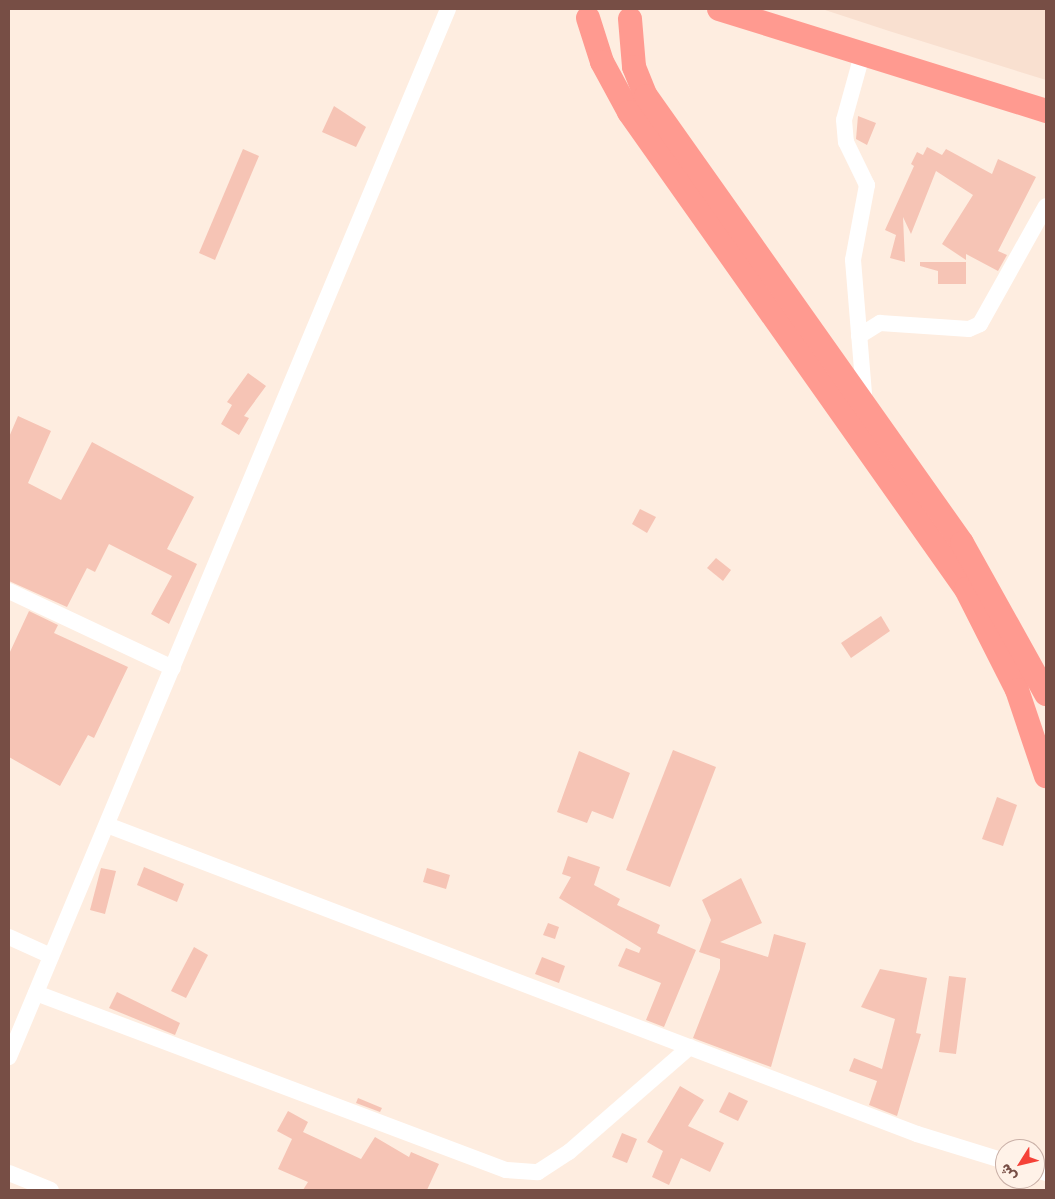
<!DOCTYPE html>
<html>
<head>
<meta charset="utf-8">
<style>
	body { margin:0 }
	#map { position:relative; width:1055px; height:1199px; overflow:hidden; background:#feede0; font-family:Rubik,Vazirmatn,sans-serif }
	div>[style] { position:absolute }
	.residential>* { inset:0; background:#f9e0d0 }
	.building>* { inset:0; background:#f6c4b5 }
	.minor>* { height:16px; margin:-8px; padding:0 8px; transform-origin:8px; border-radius:8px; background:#fff }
	.highway>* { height:24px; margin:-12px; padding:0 12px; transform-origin:12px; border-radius:12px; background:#ff9a90 }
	span { translate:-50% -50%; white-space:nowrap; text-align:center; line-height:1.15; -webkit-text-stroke:4px #fff2e8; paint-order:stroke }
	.frame { position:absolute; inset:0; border:10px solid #774e45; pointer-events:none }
	.north { position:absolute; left:995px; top:1139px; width:50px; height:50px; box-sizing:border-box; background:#fff2e8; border:1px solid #c9b0a7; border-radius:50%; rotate:234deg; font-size:14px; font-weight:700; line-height:20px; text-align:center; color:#774e45 }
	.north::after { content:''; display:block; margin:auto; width:18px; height:22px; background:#f54238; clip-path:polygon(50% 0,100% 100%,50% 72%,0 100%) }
</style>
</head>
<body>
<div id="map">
	<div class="residential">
		<i style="clip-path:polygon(822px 9px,1046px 9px,1046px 80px,889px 31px)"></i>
	</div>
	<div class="building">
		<i style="clip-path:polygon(334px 106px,366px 127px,356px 147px,322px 132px)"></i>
		<i style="clip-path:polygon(858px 116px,876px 123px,867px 145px,856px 139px)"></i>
		<i style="clip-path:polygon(927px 147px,942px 155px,946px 149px,992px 174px,998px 159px,1036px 177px,998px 251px,1007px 255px,998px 271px,966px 254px,966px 260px,942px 244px,973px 195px,936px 171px,911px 234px,903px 217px,905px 262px,890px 258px,896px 235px,885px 230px,914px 166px,911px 164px,917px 152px,923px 155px)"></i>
		<i style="clip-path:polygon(243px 149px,259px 156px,215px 260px,199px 253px)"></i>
		<i style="clip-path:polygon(920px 262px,966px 262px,966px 284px,938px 284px,938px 271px,920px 266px)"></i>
		<i style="clip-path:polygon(248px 373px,266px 386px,244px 416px,249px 418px,239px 435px,221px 424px,232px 405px,227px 402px)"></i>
		<i style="clip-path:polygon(18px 416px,51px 431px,28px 483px,61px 500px,92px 442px,194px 497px,167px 549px,197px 564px,169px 624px,151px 614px,172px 576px,109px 544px,95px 572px,87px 568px,67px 607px,9px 581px,9px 437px)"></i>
		<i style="clip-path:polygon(640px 509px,656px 517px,647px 533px,632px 524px)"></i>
		<i style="clip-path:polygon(716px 558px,731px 570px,723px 581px,707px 568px)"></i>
		<i style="clip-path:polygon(29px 611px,58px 625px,54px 633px,128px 667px,94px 738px,88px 735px,60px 786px,9px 757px,9px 654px)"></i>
		<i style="clip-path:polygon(881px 616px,890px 631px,851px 658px,841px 643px)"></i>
		<i style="clip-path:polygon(673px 750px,716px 767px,670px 887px,626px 870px)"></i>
		<i style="clip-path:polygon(579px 751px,630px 773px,613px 819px,592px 811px,587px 823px,557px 812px)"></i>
		<i style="clip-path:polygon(997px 797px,1017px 805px,1003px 846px,982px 839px)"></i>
		<i style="clip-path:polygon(568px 856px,600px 867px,594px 885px,620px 899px,617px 905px,660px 925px,657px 933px,696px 950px,664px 1027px,646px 1020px,661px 983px,618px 966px,626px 948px,639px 953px,641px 948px,559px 898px,571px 877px,562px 874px)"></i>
		<i style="clip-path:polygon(144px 867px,184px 884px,177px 902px,137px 885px)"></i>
		<i style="clip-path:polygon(101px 868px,116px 871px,105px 914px,90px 910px)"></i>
		<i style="clip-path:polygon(427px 868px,450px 875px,446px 889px,423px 882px)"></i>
		<i style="clip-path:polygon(741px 878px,762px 923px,720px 942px,768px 957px,774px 934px,806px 943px,771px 1067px,693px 1038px,720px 969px,720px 959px,699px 952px,711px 920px,702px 900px)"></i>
		<i style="clip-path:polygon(548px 923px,559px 927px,555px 939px,543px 935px)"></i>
		<i style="clip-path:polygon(194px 947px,208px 955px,186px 998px,171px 991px)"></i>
		<i style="clip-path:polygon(542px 957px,565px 966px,559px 983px,535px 974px)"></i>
		<i style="clip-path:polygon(880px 969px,927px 978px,916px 1033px,921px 1034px,897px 1116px,869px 1105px,877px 1081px,849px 1071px,854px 1058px,882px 1069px,895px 1019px,861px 1007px)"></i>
		<i style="clip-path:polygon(949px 976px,966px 978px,956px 1054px,939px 1052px)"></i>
		<i style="clip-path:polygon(117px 992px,180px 1023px,175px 1035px,109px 1008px)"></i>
		<i style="clip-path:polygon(680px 1086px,704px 1100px,688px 1126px,724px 1143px,710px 1172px,681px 1158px,669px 1185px,652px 1177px,663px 1151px,647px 1142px)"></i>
		<i style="clip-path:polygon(729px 1092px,748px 1101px,738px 1121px,719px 1112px)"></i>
		<i style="clip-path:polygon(358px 1098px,382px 1108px,380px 1112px,356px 1103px)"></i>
		<i style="clip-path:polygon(288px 1111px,308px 1122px,303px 1132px,361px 1159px,375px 1137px,409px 1157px,411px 1152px,439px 1164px,427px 1190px,303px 1190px,308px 1182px,278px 1169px,292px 1139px,277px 1131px)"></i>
		<i style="clip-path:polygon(622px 1133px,637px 1139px,627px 1163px,612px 1157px)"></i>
	</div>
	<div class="minor">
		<i style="left:862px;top:55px;width:67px;rotate:105.5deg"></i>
		<i style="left:844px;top:120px;width:22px;rotate:85deg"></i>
		<i style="left:846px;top:142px;width:48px;rotate:64deg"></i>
		<i style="left:867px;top:185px;width:76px;rotate:100.6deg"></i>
		<i style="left:853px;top:260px;width:145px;rotate:85.3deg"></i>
		<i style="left:859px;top:336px;width:25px;rotate:-32deg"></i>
		<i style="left:880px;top:323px;width:89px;rotate:3.9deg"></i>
		<i style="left:969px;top:329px;width:12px;rotate:-24deg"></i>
		<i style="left:980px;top:324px;width:135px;rotate:-60.8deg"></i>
		<i style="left:9px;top:591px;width:181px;rotate:25.2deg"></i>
		<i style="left:107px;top:825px;width:867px;rotate:20.88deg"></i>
		<i style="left:917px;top:1134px;width:92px;rotate:17.1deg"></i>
		<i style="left:9px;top:937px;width:46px;rotate:24.3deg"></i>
		<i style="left:36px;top:993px;width:502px;rotate:20.64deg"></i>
		<i style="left:506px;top:1170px;width:32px;rotate:4deg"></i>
		<i style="left:538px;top:1172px;width:37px;rotate:-33deg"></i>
		<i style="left:569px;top:1152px;width:160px;rotate:-41deg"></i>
		<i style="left:9px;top:1057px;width:1136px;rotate:-67.27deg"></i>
		<i style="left:1035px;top:1170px;width:11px;rotate:15deg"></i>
		<i style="left:9px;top:1173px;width:45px;rotate:22deg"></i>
	</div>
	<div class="highway">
		<i style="left:719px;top:9px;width:343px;rotate:17.3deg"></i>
		<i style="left:588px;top:18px;width:46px;rotate:72.3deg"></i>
		<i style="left:602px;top:62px;width:57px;rotate:61.6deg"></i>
		<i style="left:629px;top:112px;width:584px;rotate:54.76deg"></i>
		<i style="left:966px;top:589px;width:113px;rotate:63.2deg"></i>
		<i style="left:1017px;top:690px;width:91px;rotate:71.4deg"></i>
		<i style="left:630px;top:19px;width:48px;rotate:85.2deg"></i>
		<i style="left:634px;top:67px;width:31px;rotate:68deg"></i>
		<i style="left:646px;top:96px;width:547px;rotate:54.74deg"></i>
		<i style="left:962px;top:543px;width:173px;rotate:60.9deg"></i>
	</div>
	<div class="frame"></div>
	<div class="north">ش</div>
</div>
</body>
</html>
